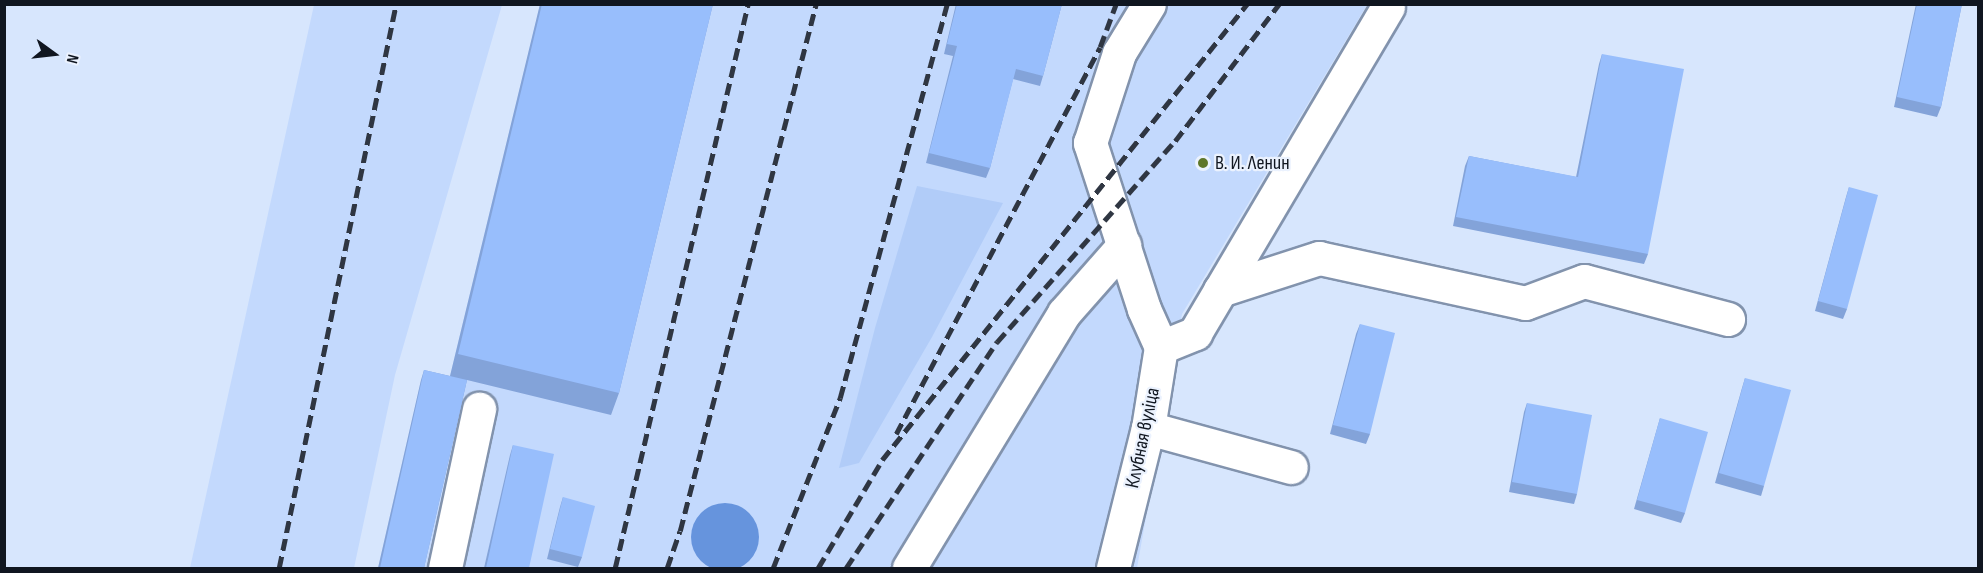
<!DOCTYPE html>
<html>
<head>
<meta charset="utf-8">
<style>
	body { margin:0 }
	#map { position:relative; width:1983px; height:573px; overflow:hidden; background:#d7e6fd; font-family:"Sofia Sans Condensed",sans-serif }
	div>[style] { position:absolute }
	.built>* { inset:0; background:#c3d9fd }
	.green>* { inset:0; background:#b1ccf8 }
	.water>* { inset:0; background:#6694dd }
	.round { border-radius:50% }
	.roads { filter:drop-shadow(2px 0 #8293ad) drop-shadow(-2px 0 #8293ad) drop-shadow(0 2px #8293ad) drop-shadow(0 -2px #8293ad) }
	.minor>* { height:33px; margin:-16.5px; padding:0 16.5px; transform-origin:16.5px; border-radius:16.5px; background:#fff }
	.rail>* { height:4.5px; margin-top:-2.25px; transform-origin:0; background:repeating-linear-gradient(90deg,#2f3642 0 12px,transparent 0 18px) }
	.wall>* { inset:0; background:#83a3d9 }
	.building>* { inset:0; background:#98befc }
	.dots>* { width:16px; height:16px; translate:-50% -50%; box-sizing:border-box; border:3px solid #ebf2fe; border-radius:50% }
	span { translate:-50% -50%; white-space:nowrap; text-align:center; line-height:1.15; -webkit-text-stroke:4.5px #ebf2fe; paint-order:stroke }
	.poi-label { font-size:20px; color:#101620 }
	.left { translate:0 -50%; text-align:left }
	.street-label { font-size:20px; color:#101620 }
	.frame { position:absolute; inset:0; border:6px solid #101620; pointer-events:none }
	.north { position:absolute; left:24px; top:24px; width:60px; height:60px; -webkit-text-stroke:4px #ebf2fe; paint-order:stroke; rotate:105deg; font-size:16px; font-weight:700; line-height:24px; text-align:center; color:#101620 }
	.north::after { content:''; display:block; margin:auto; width:21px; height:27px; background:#101620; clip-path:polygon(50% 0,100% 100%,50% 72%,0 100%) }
</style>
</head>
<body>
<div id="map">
	<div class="built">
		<i style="clip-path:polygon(314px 5px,502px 5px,395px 375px,354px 568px,190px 568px)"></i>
		<i style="clip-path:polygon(540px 5px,1367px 5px,1182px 314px,1137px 568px,378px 568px,421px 380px,433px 383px,450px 376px)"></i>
	</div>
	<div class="green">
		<i style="clip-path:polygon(917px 186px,1003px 203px,932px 337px,859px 463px,839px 468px,875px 328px)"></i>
	</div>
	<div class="water">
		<i class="round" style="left:691px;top:503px;width:68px;height:68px"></i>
	</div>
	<div class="roads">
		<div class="minor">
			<i style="left:1220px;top:290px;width:104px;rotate:-17.9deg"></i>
			<i style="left:1319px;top:258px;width:211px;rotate:12.3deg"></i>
			<i style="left:1525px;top:303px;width:63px;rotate:-20.4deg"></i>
			<i style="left:1584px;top:281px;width:149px;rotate:14.8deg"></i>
			<i style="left:1161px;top:347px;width:37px;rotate:-22deg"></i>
			<i style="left:1195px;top:333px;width:379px;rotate:-59.4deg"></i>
			<i style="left:1148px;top:428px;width:148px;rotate:15.3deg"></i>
			<i style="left:445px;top:568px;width:163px;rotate:-77.9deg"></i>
			<i style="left:909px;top:568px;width:298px;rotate:-58.7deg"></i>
			<i style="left:1064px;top:313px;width:91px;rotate:-48.6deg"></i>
			<i style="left:1113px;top:568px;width:144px;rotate:-76deg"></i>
			<i style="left:1148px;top:428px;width:82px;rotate:-80.9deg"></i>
			<i style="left:1161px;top:347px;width:42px;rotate:-114.1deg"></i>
			<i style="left:1144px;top:309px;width:175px;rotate:-108deg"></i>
			<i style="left:1090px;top:143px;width:95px;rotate:-72.1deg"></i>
			<i style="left:1119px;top:53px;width:57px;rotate:-58.5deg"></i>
		</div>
	</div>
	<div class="rail">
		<i style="left:896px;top:434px;width:437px;rotate:-62.2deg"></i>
		<i style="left:1100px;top:47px;width:46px;rotate:-69.6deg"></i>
		<i style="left:279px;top:568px;width:576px;rotate:-78.28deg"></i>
		<i style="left:615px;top:568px;width:579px;rotate:-76.73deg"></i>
		<i style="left:667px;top:568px;width:39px;rotate:-71deg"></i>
		<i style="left:680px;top:531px;width:544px;rotate:-75.53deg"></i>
		<i style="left:773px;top:568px;width:183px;rotate:-68.5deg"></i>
		<i style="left:840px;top:398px;width:408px;rotate:-74.8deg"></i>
		<i style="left:818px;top:568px;width:126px;rotate:-59.3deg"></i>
		<i style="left:882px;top:460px;width:584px;rotate:-51.32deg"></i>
		<i style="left:846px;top:568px;width:272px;rotate:-56.3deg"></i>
		<i style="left:997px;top:342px;width:268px;rotate:-48.5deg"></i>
		<i style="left:1175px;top:141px;width:172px;rotate:-52.8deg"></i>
	</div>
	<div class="wall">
		<i style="clip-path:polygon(540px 4px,713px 4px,619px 393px,611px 415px,467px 380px,424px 568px,378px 568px,421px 380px,424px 370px,450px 376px)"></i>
		<i style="clip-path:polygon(956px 4px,1062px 4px,1043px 76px,1040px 86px,1013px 79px,990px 168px,986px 178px,926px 163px,953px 56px,944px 54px)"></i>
		<i style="clip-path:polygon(1916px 4px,1962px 4px,1941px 107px,1937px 117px,1894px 107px)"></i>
		<i style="clip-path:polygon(1602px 54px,1648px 254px,1644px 264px,1453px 226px,1465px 166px,1469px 156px,1576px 177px,1599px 64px)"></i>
		<i style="clip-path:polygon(1849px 187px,1847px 309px,1843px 319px,1815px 311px,1846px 197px)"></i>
		<i style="clip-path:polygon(1360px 324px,1370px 434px,1366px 444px,1330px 434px,1356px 334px)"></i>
		<i style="clip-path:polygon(1745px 378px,1764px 486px,1761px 496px,1715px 483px,1742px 388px)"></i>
		<i style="clip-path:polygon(1527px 403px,1577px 494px,1574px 504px,1509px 492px,1524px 412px)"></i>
		<i style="clip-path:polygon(1660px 418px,1685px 513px,1681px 523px,1634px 509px)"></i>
		<i style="clip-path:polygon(513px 445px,529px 568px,484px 568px,510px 455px)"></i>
		<i style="clip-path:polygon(563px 497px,582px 557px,578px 567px,547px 559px,560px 507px)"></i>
	</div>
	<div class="building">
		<i style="clip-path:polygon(542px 4px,713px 4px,619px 393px,458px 354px)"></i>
		<i style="clip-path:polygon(957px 4px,1062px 4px,1043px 76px,1016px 69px,990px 168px,929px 153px,957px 46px,947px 44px)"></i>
		<i style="clip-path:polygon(1917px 4px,1962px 4px,1941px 107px,1897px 97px)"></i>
		<i style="clip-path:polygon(1602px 54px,1684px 69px,1648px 254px,1456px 217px,1469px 156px,1578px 177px)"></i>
		<i style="clip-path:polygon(1849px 187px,1878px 195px,1847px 309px,1818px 301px)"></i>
		<i style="clip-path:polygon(1360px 324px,1395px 333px,1370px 434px,1333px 425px)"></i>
		<i style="clip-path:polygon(424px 370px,467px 380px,424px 568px,380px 568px)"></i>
		<i style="clip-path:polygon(1745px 378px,1791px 390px,1764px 486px,1719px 473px)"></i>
		<i style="clip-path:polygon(1527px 403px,1592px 415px,1577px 494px,1512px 482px)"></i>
		<i style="clip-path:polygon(1660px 418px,1708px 432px,1685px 513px,1637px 500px)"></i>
		<i style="clip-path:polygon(513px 445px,554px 454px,529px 568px,486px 568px)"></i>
		<i style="clip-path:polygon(563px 497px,595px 506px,582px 557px,550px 549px)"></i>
	</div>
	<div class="dots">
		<i style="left:1203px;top:163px;background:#5f7729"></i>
	</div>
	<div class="poi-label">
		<span class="left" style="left:1215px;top:163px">В. И. Ленин</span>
	</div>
	<div class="street-label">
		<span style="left:1143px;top:438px;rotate:-78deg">Клубная вуліца</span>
	</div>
	<div class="frame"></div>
	<div class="north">N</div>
</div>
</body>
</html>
